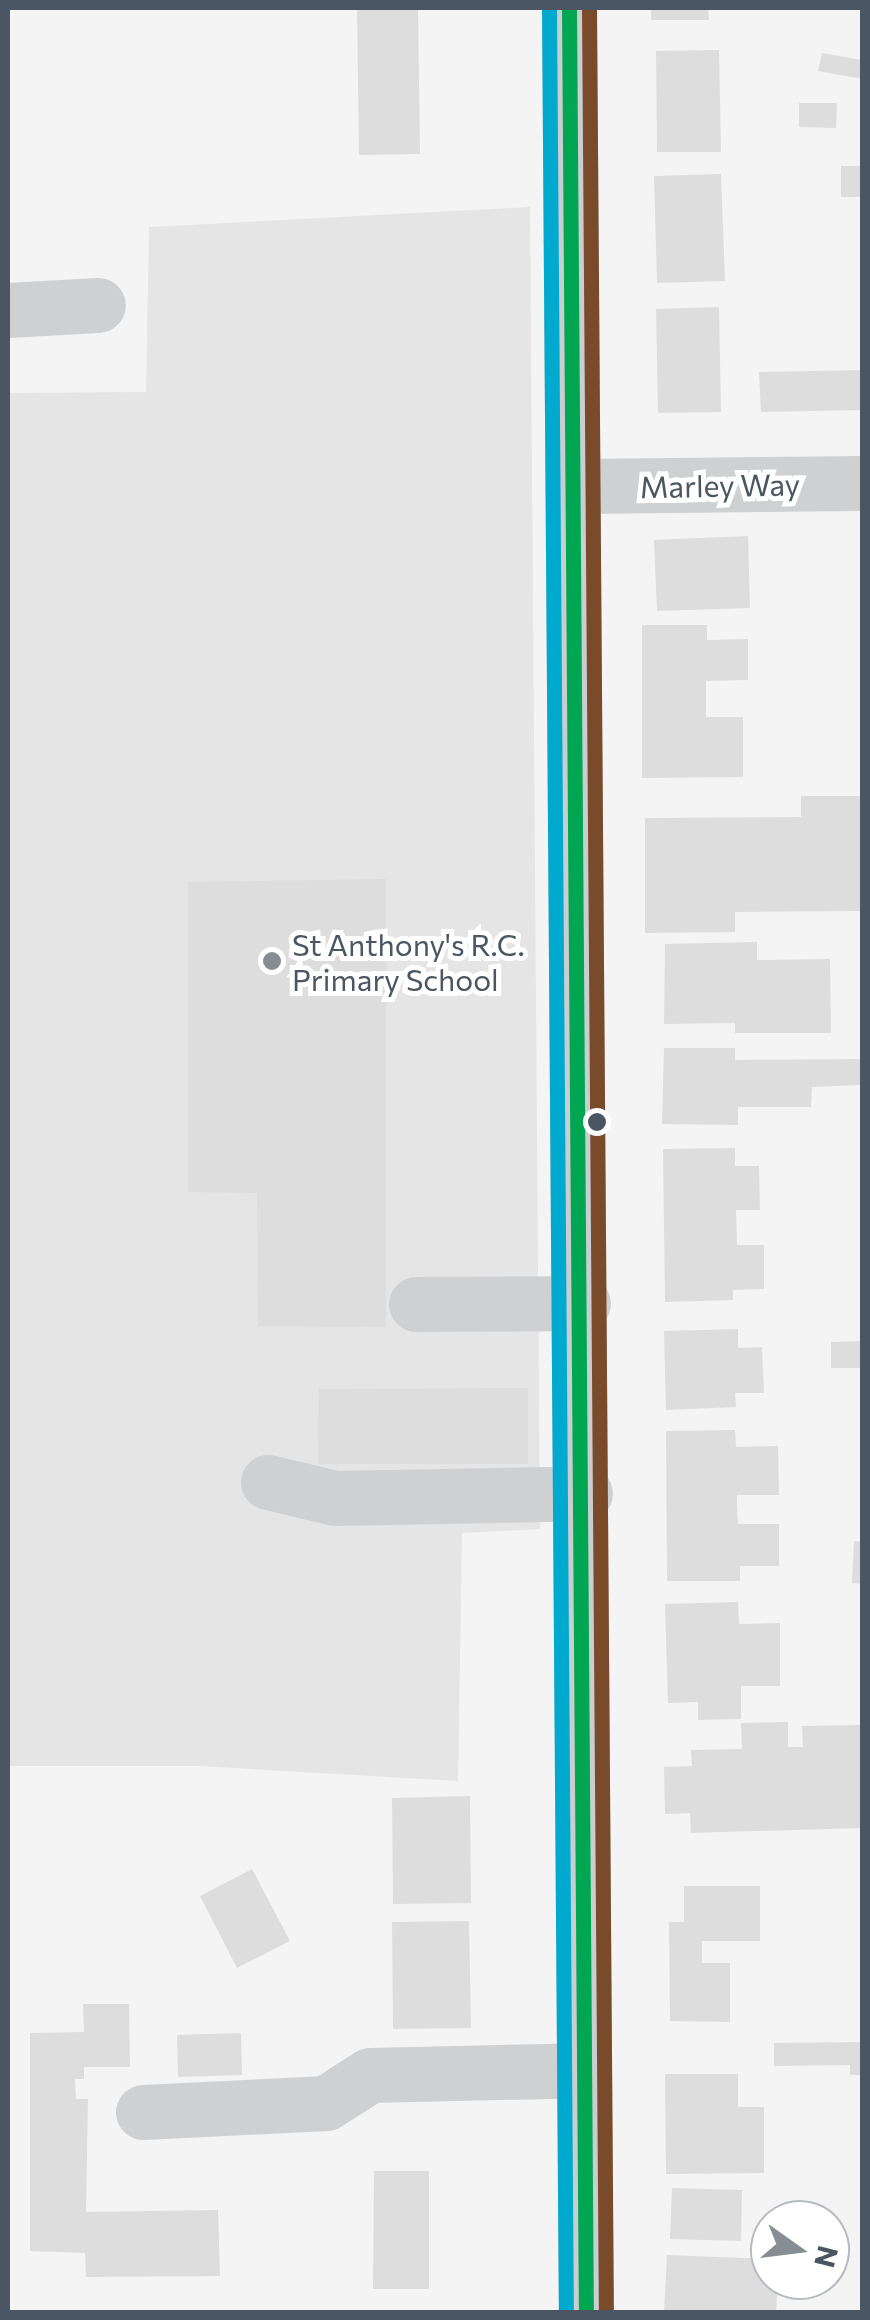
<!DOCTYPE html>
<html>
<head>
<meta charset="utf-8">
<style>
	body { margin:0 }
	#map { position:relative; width:870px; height:2320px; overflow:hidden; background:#f4f4f4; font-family:Commissioner,sans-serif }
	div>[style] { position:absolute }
	.education>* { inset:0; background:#e6e5e6 }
	.building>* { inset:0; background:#ddddde }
	.minor>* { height:55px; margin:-27.5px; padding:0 27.5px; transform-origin:27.5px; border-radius:27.5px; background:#ced0d2 }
	.major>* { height:55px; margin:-27.5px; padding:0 27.5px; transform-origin:27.5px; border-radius:27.5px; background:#caced1 }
	.bus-1>* { height:15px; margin:-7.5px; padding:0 7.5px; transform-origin:7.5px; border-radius:7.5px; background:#00a651 }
	.bus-2>* { height:15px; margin:-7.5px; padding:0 7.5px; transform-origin:7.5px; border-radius:7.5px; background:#00a9ce }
	.bus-3>* { height:15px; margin:-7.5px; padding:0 7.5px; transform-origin:7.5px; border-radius:7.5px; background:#7a4b2a }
	.dots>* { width:28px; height:28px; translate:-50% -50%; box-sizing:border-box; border:5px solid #fff; border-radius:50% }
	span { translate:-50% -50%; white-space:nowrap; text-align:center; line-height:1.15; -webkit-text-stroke:10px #fff; paint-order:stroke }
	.street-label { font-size:30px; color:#4a5661 }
	.poi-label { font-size:30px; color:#4a5661 }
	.left { translate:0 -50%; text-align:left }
	.frame { position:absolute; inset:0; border:10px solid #4a5661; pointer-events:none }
	.north { position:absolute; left:750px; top:2200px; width:100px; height:100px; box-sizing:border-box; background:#fff; border:2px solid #b7bbc0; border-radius:50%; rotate:104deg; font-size:28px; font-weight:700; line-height:40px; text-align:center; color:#4a5661 }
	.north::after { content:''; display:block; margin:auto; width:35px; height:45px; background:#868d94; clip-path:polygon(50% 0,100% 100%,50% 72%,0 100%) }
</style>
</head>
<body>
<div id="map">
	<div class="education">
		<i style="clip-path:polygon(530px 207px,540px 1529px,462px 1533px,458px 1781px,200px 1766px,8px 1766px,8px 393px,146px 392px,149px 227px)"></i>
	</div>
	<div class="building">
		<i style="clip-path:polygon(357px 8px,418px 8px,420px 154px,359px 155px)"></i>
		<i style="clip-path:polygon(651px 8px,708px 8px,709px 20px,651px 20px)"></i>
		<i style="clip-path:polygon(719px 50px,721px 152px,657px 152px,656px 51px)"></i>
		<i style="clip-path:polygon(822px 53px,862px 60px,862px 79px,818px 71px)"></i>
		<i style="clip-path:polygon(799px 103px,837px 103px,836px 128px,799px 127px)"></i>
		<i style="clip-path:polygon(841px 166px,862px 166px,862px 197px,841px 197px)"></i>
		<i style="clip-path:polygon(721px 174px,725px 281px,657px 283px,654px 176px)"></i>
		<i style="clip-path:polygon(719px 307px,721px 412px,658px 413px,656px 309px)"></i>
		<i style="clip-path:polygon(862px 370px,862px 410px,761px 412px,759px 372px)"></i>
		<i style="clip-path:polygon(748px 536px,750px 608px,657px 611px,654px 540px)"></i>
		<i style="clip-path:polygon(642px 625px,707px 625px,707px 640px,748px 639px,748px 680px,706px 681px,706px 717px,743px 717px,743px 777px,642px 778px)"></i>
		<i style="clip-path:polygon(801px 796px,862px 796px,862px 911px,735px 912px,735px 932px,645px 933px,645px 818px,801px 817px)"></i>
		<i style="clip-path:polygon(386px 879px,386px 1327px,258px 1326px,257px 1193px,188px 1192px,188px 882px)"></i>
		<i style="clip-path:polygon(757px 942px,757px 960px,830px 959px,831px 1033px,735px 1033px,735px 1023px,664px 1024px,665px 944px)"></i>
		<i style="clip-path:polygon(664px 1048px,735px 1048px,735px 1060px,862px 1059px,862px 1085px,812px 1087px,811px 1107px,738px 1107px,738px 1125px,662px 1124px)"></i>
		<i style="clip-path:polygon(735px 1148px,735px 1166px,759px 1166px,760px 1210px,736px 1210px,737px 1245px,764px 1245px,764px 1289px,733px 1290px,733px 1300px,665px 1302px,663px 1149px)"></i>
		<i style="clip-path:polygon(738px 1329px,738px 1348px,762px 1347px,764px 1393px,735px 1393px,736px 1407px,666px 1410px,664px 1331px)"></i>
		<i style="clip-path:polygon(862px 1341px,862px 1368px,831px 1368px,831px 1342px)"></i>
		<i style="clip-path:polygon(528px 1388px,528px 1464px,318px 1464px,319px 1389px)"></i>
		<i style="clip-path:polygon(735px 1430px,736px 1447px,778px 1446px,779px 1495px,737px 1495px,737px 1507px,738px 1524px,779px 1524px,779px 1566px,740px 1566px,740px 1581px,667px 1581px,666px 1431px)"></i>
		<i style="clip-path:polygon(854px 1541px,862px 1542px,862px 1584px,852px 1583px)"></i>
		<i style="clip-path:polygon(738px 1602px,739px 1624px,780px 1623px,780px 1686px,741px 1686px,741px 1719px,698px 1720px,698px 1702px,668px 1703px,665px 1604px)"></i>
		<i style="clip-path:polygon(788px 1722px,788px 1747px,803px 1747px,802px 1726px,862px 1725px,862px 1828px,691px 1833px,690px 1813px,665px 1814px,664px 1767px,692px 1766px,691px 1750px,742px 1749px,741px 1723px)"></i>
		<i style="clip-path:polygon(470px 1796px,471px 1903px,393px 1904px,392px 1798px)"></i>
		<i style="clip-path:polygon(252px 1869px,290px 1941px,237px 1968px,200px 1896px)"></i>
		<i style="clip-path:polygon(684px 1886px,760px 1886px,760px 1941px,702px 1941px,702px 1963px,730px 1963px,730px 2022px,670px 2021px,669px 1922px,684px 1922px)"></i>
		<i style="clip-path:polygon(469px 1921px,471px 2028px,393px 2029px,392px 1922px)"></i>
		<i style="clip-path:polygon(83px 2004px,129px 2004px,130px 2067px,84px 2067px,84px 2079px,75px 2079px,76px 2099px,88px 2099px,86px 2212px,218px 2210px,220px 2276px,86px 2277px,85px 2253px,30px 2251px,30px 2033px,84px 2032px)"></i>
		<i style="clip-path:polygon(241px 2033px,242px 2075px,178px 2077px,177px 2035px)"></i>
		<i style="clip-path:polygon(862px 2042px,862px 2075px,850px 2075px,850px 2065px,774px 2066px,774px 2043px)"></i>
		<i style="clip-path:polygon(665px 2074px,738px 2074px,738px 2107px,764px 2107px,764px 2173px,666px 2174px)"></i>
		<i style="clip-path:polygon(374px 2171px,429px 2171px,429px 2289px,373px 2289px)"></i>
		<i style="clip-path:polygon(672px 2188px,742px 2190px,741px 2241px,670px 2239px)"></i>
		<i style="clip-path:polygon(667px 2255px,770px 2259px,770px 2280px,778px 2280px,776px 2312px,664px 2312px)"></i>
	</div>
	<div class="minor">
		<i style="left:8px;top:310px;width:90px;rotate:-3.2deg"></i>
		<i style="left:577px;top:486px;width:285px;rotate:-0.6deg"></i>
		<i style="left:416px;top:1304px;width:167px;rotate:-0.3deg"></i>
		<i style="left:268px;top:1482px;width:69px;rotate:13.4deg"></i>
		<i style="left:335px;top:1498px;width:250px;rotate:-1.1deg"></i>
		<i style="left:143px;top:2112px;width:183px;rotate:-2.8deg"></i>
		<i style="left:326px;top:2103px;width:52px;rotate:-32.5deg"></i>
		<i style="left:370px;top:2075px;width:213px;rotate:-1.3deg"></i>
	</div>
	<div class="major">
		<i style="left:569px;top:8px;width:2304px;rotate:89.58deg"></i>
	</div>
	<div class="bus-1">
		<i style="left:569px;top:8px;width:2304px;rotate:89.58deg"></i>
	</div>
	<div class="bus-2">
		<i style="left:549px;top:8px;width:2304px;rotate:89.58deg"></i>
	</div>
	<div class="bus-3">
		<i style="left:589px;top:8px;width:2304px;rotate:89.58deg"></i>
	</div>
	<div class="dots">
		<i style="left:272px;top:961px;background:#868d94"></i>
		<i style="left:597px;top:1122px;background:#4a5661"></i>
	</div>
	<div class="street-label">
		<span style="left:720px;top:485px;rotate:-1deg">Marley Way</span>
	</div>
	<div class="poi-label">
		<span class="left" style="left:292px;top:961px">St Anthony's R.C.<br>Primary School</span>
	</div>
	<div class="frame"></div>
	<div class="north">N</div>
</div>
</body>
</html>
